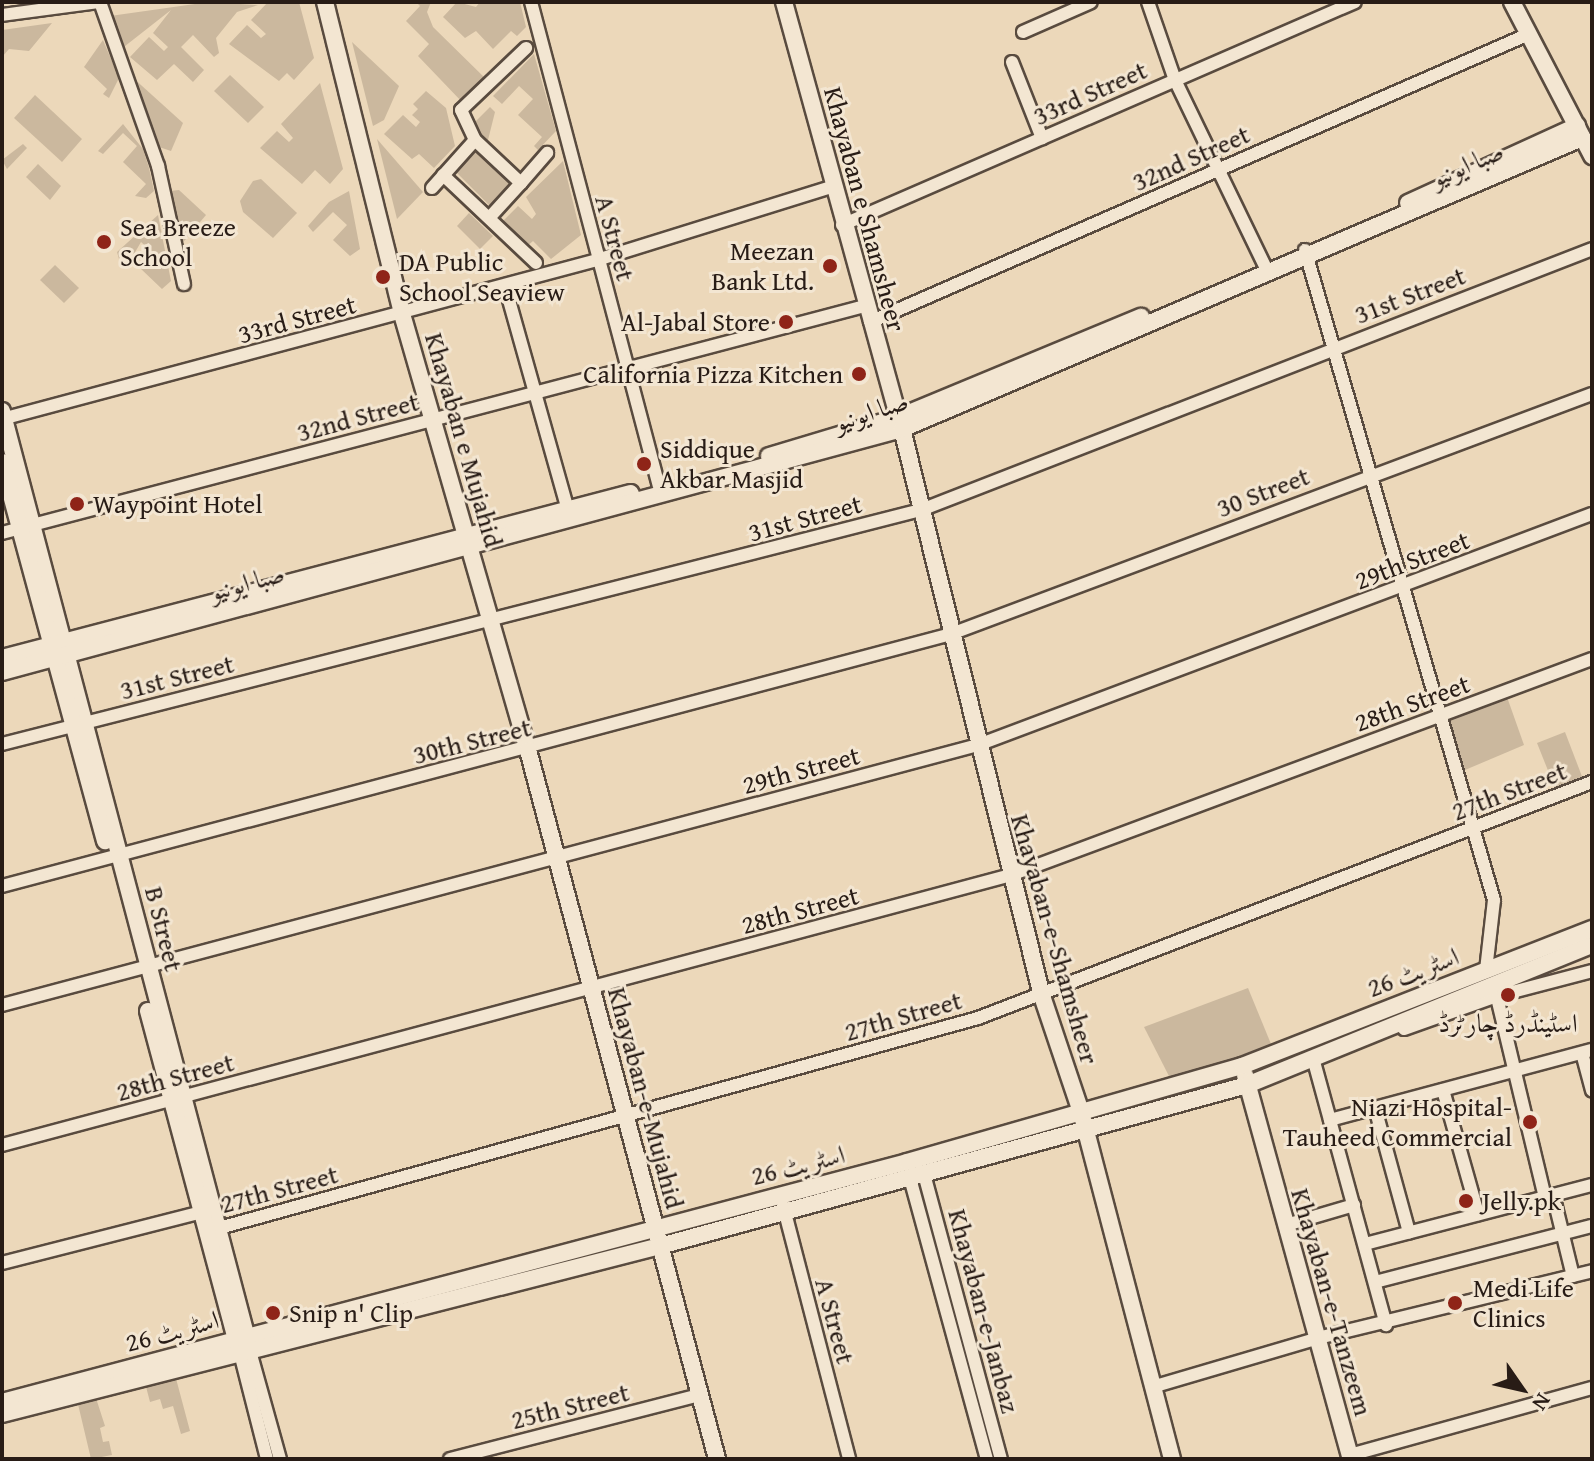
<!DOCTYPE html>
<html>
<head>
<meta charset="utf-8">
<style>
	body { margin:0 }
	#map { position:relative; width:1594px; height:1461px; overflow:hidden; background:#ecd8ba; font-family:"Gentium Book Plus",Amiri,serif }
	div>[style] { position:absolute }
	.green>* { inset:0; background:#cbb89e }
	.roads { filter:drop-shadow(2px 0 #594b3f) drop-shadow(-2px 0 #594b3f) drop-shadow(0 2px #594b3f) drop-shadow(0 -2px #594b3f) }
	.street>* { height:12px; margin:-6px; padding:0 6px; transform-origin:6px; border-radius:6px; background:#f3e6d2 }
	.secondary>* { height:16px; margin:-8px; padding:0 8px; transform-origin:8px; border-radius:8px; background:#f3e6d2 }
	.dots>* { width:22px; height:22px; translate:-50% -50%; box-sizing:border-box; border:4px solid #f3e6d2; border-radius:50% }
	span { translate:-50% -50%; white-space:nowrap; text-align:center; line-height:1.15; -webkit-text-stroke:6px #f3e6d2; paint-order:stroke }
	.street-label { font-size:26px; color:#281c16 }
	.poi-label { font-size:26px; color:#281c16 }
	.left { translate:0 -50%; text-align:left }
	.right { translate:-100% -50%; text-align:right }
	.frame { position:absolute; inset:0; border:4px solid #281c16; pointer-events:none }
	.north { position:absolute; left:1482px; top:1349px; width:80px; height:80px; -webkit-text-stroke:6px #f3e6d2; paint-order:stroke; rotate:124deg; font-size:22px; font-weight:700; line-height:32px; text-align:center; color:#281c16 }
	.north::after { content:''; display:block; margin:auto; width:28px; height:36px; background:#281c16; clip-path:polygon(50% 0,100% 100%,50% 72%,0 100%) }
</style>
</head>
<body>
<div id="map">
	<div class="green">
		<i style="clip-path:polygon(209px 2px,258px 5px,237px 12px,216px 38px,219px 53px,214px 57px,193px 35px,181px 47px,204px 70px,193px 82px,174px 64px,157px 80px,130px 57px,149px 37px,164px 51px,168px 47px,153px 33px,171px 10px,120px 50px,110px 16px)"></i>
		<i style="clip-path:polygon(268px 2px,299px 2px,314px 58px,294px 80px,287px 73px,279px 81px,229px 44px,247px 25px,261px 38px,266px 34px,251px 20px)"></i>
		<i style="clip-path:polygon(416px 2px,431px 2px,427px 12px,433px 27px,487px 80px,463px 103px,418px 56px,429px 44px,406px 21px,420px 6px)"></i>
		<i style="clip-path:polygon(457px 2px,476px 7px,480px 2px,520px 2px,526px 27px,517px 36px,511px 31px,493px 49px,476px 31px,465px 38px,443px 17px)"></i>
		<i style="clip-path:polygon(52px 23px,29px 51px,9px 49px,2px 57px,2px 30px)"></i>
		<i style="clip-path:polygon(103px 40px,119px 78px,109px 98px,103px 94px,107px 89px,84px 67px)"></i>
		<i style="clip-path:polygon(352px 42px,399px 86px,384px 120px,373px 126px)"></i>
		<i style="clip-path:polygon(534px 54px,556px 131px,538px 150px,534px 146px,542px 137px,518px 115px,533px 99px,519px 86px,502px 104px,493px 96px)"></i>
		<i style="clip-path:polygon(230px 75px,264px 107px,248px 123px,214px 91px)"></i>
		<i style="clip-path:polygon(131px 76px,183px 123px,171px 151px,156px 146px)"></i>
		<i style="clip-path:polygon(320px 83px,343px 169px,330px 184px,315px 170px,302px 184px,260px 148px,277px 131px,289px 142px,293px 138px,281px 124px)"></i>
		<i style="clip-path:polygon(426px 91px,446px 108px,455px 146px,434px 168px,419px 154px,412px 159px,384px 134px,403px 115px,416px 127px,420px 122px,412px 115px,418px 109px,413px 104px)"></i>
		<i style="clip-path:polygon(35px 95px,82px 139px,62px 162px,14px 118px)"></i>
		<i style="clip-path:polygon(490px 107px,495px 112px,487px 144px,470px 127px)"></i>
		<i style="clip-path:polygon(123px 124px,143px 149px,149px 168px,154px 191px,146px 198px,135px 196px,146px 184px,123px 162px,137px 146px,123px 133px,103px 154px,98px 151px)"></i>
		<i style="clip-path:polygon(377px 139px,423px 192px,397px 219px)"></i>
		<i style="clip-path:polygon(23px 144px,27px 148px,7px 169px,2px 160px)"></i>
		<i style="clip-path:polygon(477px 151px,513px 187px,492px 208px,456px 172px)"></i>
		<i style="clip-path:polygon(563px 161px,581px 235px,551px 259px,533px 241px,525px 248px,500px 224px,518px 206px,532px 219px,536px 214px,526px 197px)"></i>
		<i style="clip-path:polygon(38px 164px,61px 186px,50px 200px,26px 177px)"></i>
		<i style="clip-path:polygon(261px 179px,297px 213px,273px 238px,243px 212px,240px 201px,253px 181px)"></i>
		<i style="clip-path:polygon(179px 190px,206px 215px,180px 246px,170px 191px)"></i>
		<i style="clip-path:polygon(349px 191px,360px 249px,350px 256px,333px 240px,347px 225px,333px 212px,313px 232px,308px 226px,329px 202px)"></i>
		<i style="clip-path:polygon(469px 213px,493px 236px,480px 249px,457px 226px)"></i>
		<i style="clip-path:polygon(158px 215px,171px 281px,162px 289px,140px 268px,154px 254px,141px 242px,134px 254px,128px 249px,119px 259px,117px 252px)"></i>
		<i style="clip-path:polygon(55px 265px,79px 288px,64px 303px,40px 280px)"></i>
		<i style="clip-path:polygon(1507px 697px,1524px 745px,1465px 770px,1448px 720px)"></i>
		<i style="clip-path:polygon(1565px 732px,1583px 779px,1555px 788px,1537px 743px)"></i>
		<i style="clip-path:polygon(1248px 988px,1271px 1044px,1172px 1082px,1144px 1027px)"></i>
		<i style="clip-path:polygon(174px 1371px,190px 1431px,181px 1434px,173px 1406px,163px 1409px,160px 1399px,150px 1402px,144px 1379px)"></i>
		<i style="clip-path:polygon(95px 1395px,105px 1426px,100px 1428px,103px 1442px,109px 1441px,112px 1455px,91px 1459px,77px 1400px)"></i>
	</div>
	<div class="roads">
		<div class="street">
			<i style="left:100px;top:2px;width:174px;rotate:70.5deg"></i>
			<i style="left:158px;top:166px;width:121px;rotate:77.6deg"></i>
			<i style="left:531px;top:2px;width:500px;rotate:75.2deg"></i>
			<i style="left:1148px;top:2px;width:83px;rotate:70.9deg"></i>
			<i style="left:1175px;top:80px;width:207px;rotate:64.2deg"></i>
			<i style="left:2px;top:15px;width:97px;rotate:-7.7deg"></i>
			<i style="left:1023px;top:32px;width:74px;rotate:-23.8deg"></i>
			<i style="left:1012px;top:62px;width:82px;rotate:68.5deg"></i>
			<i style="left:475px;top:140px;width:63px;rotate:43.1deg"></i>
			<i style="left:521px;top:183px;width:47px;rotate:132.4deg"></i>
			<i style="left:443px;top:175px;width:128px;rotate:43.4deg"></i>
			<i style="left:521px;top:183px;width:40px;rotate:-49deg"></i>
			<i style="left:432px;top:188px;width:64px;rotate:-48.1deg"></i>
			<i style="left:475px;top:140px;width:33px;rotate:-115deg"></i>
			<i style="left:461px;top:110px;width:90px;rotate:-43.6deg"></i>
			<i style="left:842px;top:225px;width:559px;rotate:-23.49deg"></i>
			<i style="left:1305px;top:250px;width:677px;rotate:73.79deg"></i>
			<i style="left:1494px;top:900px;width:70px;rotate:96.5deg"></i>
			<i style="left:505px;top:286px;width:233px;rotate:74.3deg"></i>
			<i style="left:870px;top:322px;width:719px;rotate:-23.61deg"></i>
			<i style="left:2px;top:419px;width:616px;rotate:-14.96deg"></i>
			<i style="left:597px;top:260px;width:246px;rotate:-17.3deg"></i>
			<i style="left:2px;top:533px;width:892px;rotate:-14.74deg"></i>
			<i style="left:2px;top:744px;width:948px;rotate:-14.29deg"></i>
			<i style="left:921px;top:510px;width:720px;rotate:-21.25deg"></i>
			<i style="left:2px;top:886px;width:982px;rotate:-14.87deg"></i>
			<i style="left:951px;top:634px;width:684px;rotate:-20.53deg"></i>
			<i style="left:1494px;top:985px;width:218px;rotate:76.5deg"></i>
			<i style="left:1545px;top:1197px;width:15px;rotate:42deg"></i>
			<i style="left:1556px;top:1207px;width:71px;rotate:76.2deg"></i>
			<i style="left:2px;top:1005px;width:1010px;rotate:-14.92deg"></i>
			<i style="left:978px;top:745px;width:656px;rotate:-20.62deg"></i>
			<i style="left:1404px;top:1029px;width:99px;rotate:-19.5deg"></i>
			<i style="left:1497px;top:996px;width:98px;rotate:-14.7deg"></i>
			<i style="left:1582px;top:1053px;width:39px;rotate:75deg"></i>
			<i style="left:1313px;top:1058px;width:277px;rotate:74.7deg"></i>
			<i style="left:1443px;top:1090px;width:129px;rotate:74.2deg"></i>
			<i style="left:1375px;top:1108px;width:129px;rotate:74.7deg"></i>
			<i style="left:1330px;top:1120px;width:271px;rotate:-15deg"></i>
			<i style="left:2px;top:1145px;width:1045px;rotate:-14.98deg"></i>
			<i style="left:1011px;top:875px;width:620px;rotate:-20.39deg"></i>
			<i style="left:924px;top:1174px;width:295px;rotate:74.9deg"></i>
			<i style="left:910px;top:1178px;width:291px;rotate:74.7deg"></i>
			<i style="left:783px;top:1205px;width:262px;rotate:75.4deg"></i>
			<i style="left:1286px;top:1225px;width:71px;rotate:-16.4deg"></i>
			<i style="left:212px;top:1230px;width:795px;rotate:-15.47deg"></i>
			<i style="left:978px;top:1018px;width:658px;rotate:-21.03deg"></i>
			<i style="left:1365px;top:1244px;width:235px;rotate:-14.6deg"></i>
			<i style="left:2px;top:1263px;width:206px;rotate:-14.3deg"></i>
			<i style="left:1375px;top:1282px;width:224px;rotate:-14.5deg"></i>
			<i style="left:250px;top:1351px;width:112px;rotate:74.5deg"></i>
			<i style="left:240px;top:1353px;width:109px;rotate:75.7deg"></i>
			<i style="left:1152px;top:1387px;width:173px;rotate:-16.4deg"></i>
			<i style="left:1318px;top:1338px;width:282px;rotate:-13.7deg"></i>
			<i style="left:1350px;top:1455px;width:251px;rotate:-15.5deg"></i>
			<i style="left:450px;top:1459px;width:258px;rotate:-14.4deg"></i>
		</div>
		<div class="secondary">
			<i style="left:325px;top:2px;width:321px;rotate:76.1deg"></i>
			<i style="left:402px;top:314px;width:454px;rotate:73.9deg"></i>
			<i style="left:528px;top:750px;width:734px;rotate:75.07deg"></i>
			<i style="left:784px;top:2px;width:443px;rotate:74.6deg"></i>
			<i style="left:902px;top:429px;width:584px;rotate:76.13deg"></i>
			<i style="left:1042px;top:996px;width:122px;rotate:71.4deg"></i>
			<i style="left:1081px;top:1112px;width:359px;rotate:75.3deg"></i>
			<i style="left:1512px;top:2px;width:174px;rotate:62.5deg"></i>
			<i style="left:1408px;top:203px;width:186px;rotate:-24.5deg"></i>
			<i style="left:2px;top:411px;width:967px;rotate:75.2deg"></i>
			<i style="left:769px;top:456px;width:136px;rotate:-16.7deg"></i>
			<i style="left:899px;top:417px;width:262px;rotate:-22.5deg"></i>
			<i style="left:2px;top:462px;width:393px;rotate:74.8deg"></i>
			<i style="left:2px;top:658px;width:650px;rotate:-14.7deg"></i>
			<i style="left:2px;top:672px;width:932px;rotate:-15.11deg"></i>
			<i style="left:902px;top:429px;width:740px;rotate:-23.17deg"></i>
			<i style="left:148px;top:1011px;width:349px;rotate:75deg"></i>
			<i style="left:1245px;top:1075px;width:398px;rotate:74.6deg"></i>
			<i style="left:2px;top:1402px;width:936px;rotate:-14.85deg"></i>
			<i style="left:907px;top:1162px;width:348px;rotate:-16deg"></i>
			<i style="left:1242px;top:1066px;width:376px;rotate:-21.4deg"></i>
			<i style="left:2px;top:1414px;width:679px;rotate:-14.32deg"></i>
			<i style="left:660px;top:1246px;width:609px;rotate:-15.34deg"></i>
			<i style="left:1247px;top:1085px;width:372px;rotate:-22.1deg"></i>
		</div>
	</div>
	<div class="dots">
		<i style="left:104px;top:242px;background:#8f2418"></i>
		<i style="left:830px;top:266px;background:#8f2418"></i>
		<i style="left:383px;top:277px;background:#8f2418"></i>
		<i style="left:786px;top:322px;background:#8f2418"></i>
		<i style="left:859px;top:374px;background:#8f2418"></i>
		<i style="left:644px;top:464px;background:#8f2418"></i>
		<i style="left:77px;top:504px;background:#8f2418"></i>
		<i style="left:1508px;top:995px;background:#8f2418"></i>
		<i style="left:1530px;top:1122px;background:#8f2418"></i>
		<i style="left:1466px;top:1201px;background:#8f2418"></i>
		<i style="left:1455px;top:1303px;background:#8f2418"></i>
		<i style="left:273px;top:1313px;background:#8f2418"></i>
	</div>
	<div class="street-label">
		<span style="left:1090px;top:93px;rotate:-24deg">33rd Street</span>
		<span style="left:1191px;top:158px;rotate:-24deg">32nd Street</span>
		<span style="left:1467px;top:164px;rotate:-23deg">صبا ایونیو</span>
		<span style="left:865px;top:209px;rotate:75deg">Khayaban e Shamsheer</span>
		<span style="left:615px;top:238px;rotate:75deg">A Street</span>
		<span style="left:1410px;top:295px;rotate:-21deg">31st Street</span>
		<span style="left:297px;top:319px;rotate:-15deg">33rd Street</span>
		<span style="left:871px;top:411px;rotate:-18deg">صبا ایونیو</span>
		<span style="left:358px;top:417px;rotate:-15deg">32nd Street</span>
		<span style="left:464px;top:440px;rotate:74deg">Khayaban e Mujahid</span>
		<span style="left:1263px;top:492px;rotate:-21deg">30 Street</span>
		<span style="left:805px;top:518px;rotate:-15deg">31st Street</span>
		<span style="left:1412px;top:560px;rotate:-21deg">29th Street</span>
		<span style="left:247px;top:582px;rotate:-15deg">صبا ایونیو</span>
		<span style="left:177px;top:677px;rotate:-14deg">31st Street</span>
		<span style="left:1412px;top:703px;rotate:-20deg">28th Street</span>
		<span style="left:472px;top:741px;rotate:-14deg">30th Street</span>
		<span style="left:801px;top:770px;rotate:-15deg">29th Street</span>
		<span style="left:1509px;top:791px;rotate:-21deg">27th Street</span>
		<span style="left:800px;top:910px;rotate:-15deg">28th Street</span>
		<span style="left:164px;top:929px;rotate:76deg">B Street</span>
		<span style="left:1055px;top:939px;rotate:74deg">Khayaban-e-Shamsheer</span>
		<span style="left:1413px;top:972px;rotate:-21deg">اسٹریٹ 26</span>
		<span style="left:903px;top:1016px;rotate:-16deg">27th Street</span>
		<span style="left:175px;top:1077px;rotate:-15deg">28th Street</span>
		<span style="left:646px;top:1098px;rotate:75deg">Khayaban-e-Mujahid</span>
		<span style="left:798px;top:1165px;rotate:-14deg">اسٹریٹ 26</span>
		<span style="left:279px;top:1189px;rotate:-15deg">27th Street</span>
		<span style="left:1332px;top:1302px;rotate:74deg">Khayaban-e-Tanzeem</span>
		<span style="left:984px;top:1311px;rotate:75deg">Khayaban-e-Janbaz</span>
		<span style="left:835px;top:1321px;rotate:75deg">A Street</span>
		<span style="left:172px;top:1331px;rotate:-15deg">اسٹریٹ 26</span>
		<span style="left:570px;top:1406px;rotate:-14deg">25th Street</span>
	</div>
	<div class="poi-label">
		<span class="left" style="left:120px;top:242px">Sea Breeze<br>School</span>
		<span class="right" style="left:814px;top:266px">Meezan<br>Bank Ltd.</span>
		<span class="left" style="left:399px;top:277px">DA Public<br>School Seaview</span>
		<span class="right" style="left:770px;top:322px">Al-Jabal Store</span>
		<span class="right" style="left:843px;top:374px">California Pizza Kitchen</span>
		<span class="left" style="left:660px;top:464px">Siddique<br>Akbar Masjid</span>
		<span class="left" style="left:93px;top:504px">Waypoint Hotel</span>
		<span style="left:1508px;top:1023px">اسٹینڈرڈ چارٹرڈ</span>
		<span class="right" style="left:1512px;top:1122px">Niazi Hospital-<br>Tauheed Commercial</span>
		<span class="left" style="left:1482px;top:1201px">Jelly.pk</span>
		<span class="left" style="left:1473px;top:1303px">Medi Life<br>Clinics</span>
		<span class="left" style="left:289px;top:1313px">Snip n' Clip</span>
	</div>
	<div class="frame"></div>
	<div class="north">N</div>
</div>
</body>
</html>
